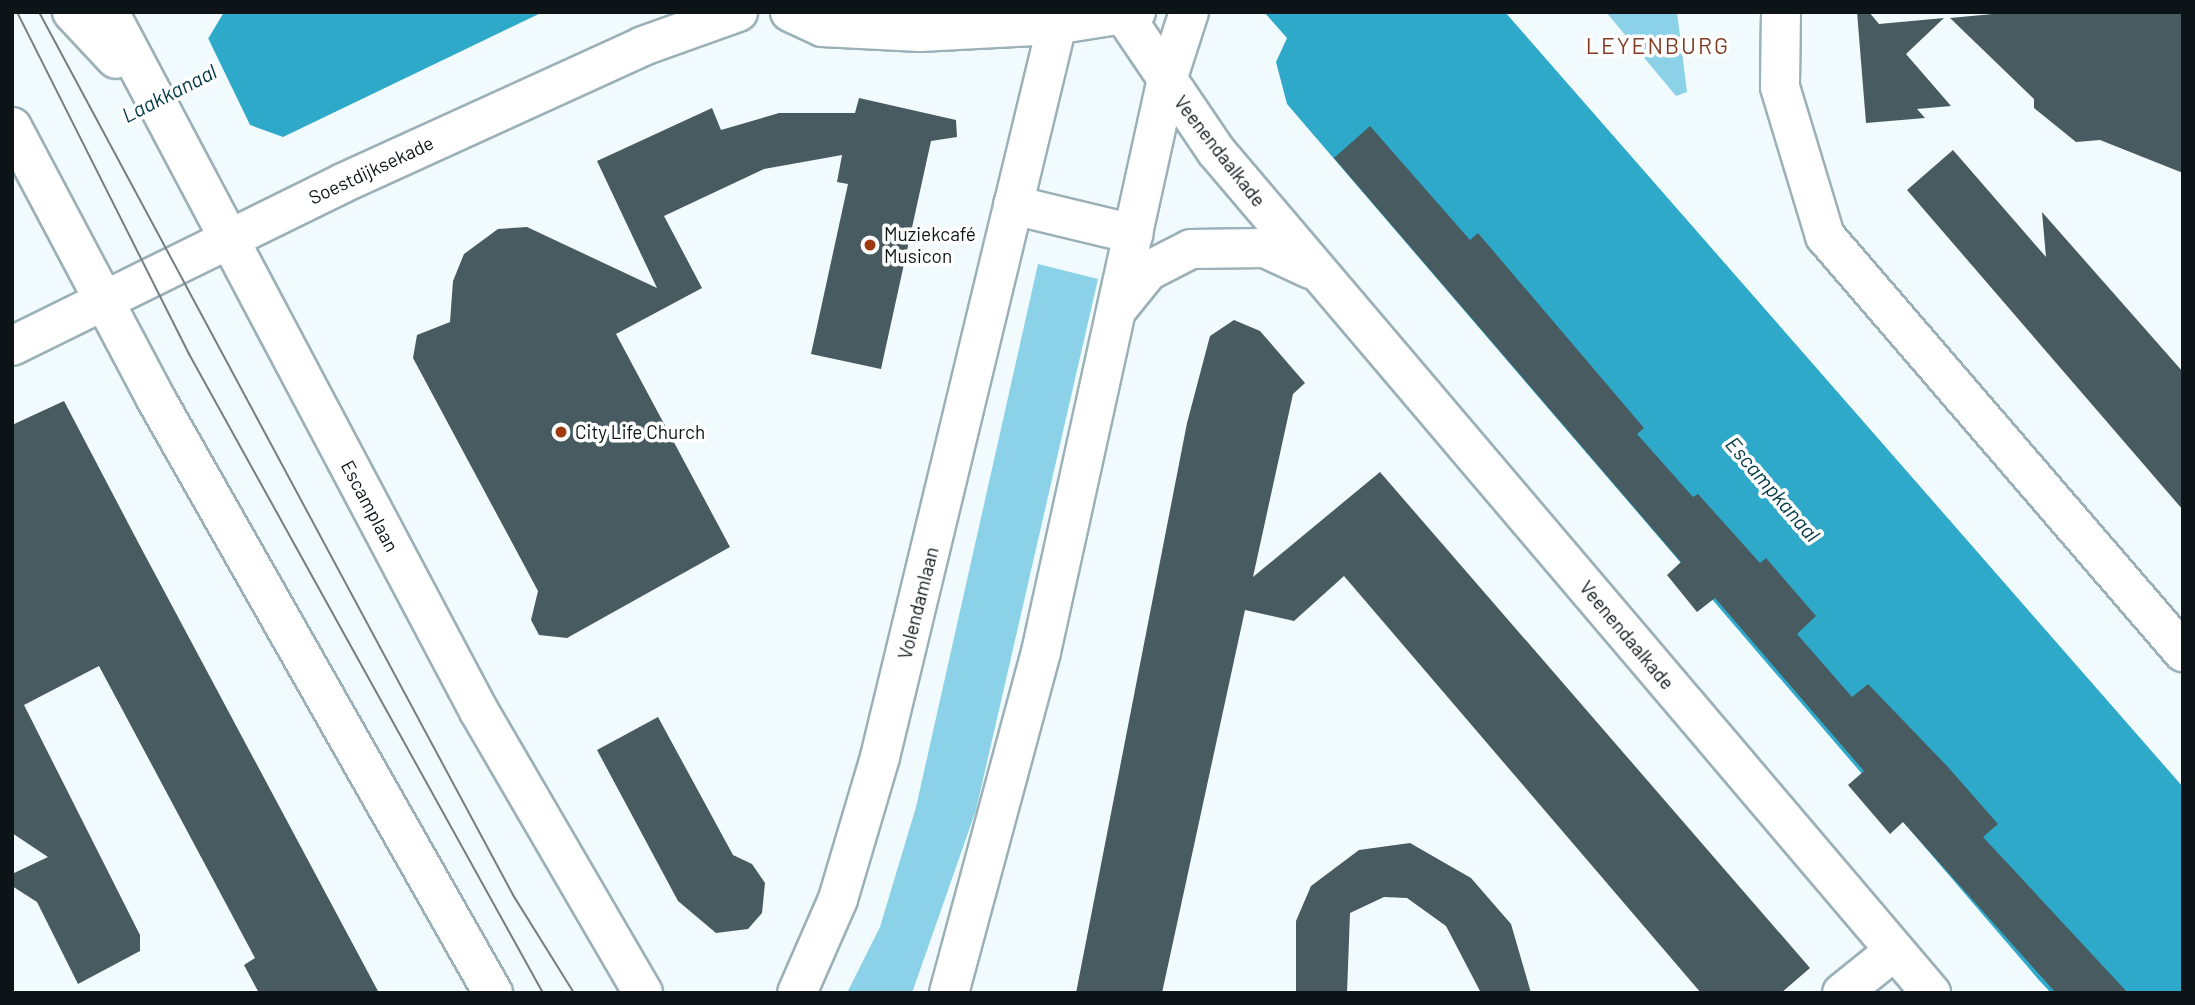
<!DOCTYPE html>
<html>
<head>
<meta charset="utf-8">
<style>
	body { margin:0 }
	#map { position:relative; width:2195px; height:1005px; overflow:hidden; background:#f1fafd; font-family:Barlow,sans-serif }
	div>[style] { position:absolute }
	.green>* { inset:0; background:#8bd2e9 }
	.water>* { inset:0; background:#2fa9c9 }
	.pier>* { inset:0; background:#f1fafd }
	.building>* { inset:0; background:#485b61 }
	.roads { filter:drop-shadow(2px 0 #9bb0b7) drop-shadow(-2px 0 #9bb0b7) drop-shadow(0 2px #9bb0b7) drop-shadow(0 -2px #9bb0b7) }
	.minor>* { height:38px; margin:-19px; padding:0 19px; transform-origin:19px; border-radius:19px; background:#fff }
	.tram>* { height:2px; margin:-1px; padding:0 1px; transform-origin:1px; border-radius:1px; background:#757e81 }
	.dots>* { width:19px; height:19px; translate:-50% -50%; box-sizing:border-box; border:4px solid #fff; border-radius:50% }
	span { translate:-50% -50%; white-space:nowrap; text-align:center; line-height:1.15; -webkit-text-stroke:7px #fff; paint-order:stroke }
	.street-label { font-size:19px; color:#0c1417 }
	.poi-label { font-size:19px; color:#0c1417 }
	.left { translate:0 -50%; text-align:left }
	.water-label { font-size:21px; color:#023947; font-style:italic }
	.quarter-label { font-size:23px; color:#7e3b23; letter-spacing:2px }
	.frame { position:absolute; inset:0; border:14px solid #0c1417; pointer-events:none }
</style>
</head>
<body>
<div id="map">
	<div class="green">
		<i style="clip-path:polygon(1606px 12px,1677px 12px,1687px 92px,1676px 96px)"></i>
		<i style="clip-path:polygon(1038px 264px,1098px 279px,976px 810px,912px 993px,847px 993px,880px 927px,916px 807px)"></i>
	</div>
	<div class="water">
		<i style="clip-path:polygon(224px 12px,543px 12px,283px 137px,242px 122px,208px 39px)"></i>
		<i style="clip-path:polygon(1264px 12px,1505px 12px,2183px 787px,2183px 993px,2051px 993px,2038px 979px,1287px 104px,1276px 62px,1287px 38px)"></i>
	</div>
	<div class="pier">
		<i style="clip-path:polygon(207px 36px,252px 129px,242px 126px,12px 228px,12px 130px)"></i>
	</div>
	<div class="building">
		<i style="clip-path:polygon(1857px 12px,1869px 12px,1879px 24px,1944px 18px,1906px 54px,1951px 106px,1917px 109px,1925px 118px,1866px 123px)"></i>
		<i style="clip-path:polygon(2014px 12px,2183px 12px,2183px 173px,2100px 140px,2076px 142px,2034px 108px,2034px 99px,1950px 18px)"></i>
		<i style="clip-path:polygon(859px 98px,956px 120px,957px 137px,931px 141px,881px 369px,811px 354px,848px 184px,837px 182px,842px 155px,764px 169px,664px 216px,702px 288px,616px 334px,730px 547px,567px 638px,539px 635px,531px 620px,538px 591px,413px 358px,417px 335px,450px 322px,453px 281px,464px 254px,498px 229px,527px 227px,657px 288px,597px 161px,712px 108px,721px 130px,779px 113px,855px 113px)"></i>
		<i style="clip-path:polygon(1370px 126px,1470px 240px,1478px 233px,1644px 428px,1637px 434px,1693px 497px,1698px 494px,1760px 563px,1766px 558px,1816px 616px,1797px 634px,1852px 697px,1868px 684px,1947px 766px,1998px 824px,1983px 837px,2128px 993px,2056px 993px,1903px 822px,1890px 834px,1848px 785px,1864px 771px,1715px 598px,1697px 612px,1667px 575px,1681px 562px,1334px 158px)"></i>
		<i style="clip-path:polygon(1953px 150px,2046px 257px,2042px 212px,2183px 372px,2183px 510px,1907px 190px)"></i>
		<i style="clip-path:polygon(1234px 320px,1260px 331px,1305px 383px,1293px 394px,1253px 577px,1380px 472px,1810px 968px,1781px 993px,1701px 993px,1344px 576px,1294px 621px,1245px 610px,1162px 993px,1076px 993px,1187px 423px,1210px 336px)"></i>
		<i style="clip-path:polygon(64px 401px,139px 544px,379px 993px,259px 993px,244px 965px,255px 958px,99px 666px,24px 705px,140px 935px,140px 951px,78px 984px,37px 902px,12px 886px,12px 874px,48px 857px,12px 833px,12px 425px)"></i>
		<i style="clip-path:polygon(658px 717px,733px 855px,752px 864px,765px 883px,762px 913px,748px 929px,716px 933px,678px 901px,597px 750px)"></i>
		<i style="clip-path:polygon(1410px 843px,1471px 878px,1511px 924px,1531px 993px,1481px 993px,1446px 926px,1407px 898px,1384px 897px,1350px 913px,1347px 993px,1296px 993px,1296px 921px,1311px 886px,1359px 850px)"></i>
	</div>
	<div class="roads">
		<div class="minor">
			<i style="left:72px;top:12px;width:64px;rotate:46.9deg"></i>
			<i style="left:109px;top:12px;width:791px;rotate:62.11deg"></i>
			<i style="left:479px;top:711px;width:326px;rotate:59.8deg"></i>
			<i style="left:790px;top:12px;width:35px;rotate:25deg"></i>
			<i style="left:822px;top:27px;width:98px;rotate:2.9deg"></i>
			<i style="left:920px;top:32px;width:134px;rotate:-3deg"></i>
			<i style="left:1054px;top:25px;width:83px;rotate:-9deg"></i>
			<i style="left:1781px;top:12px;width:75px;rotate:90.8deg"></i>
			<i style="left:1780px;top:87px;width:156px;rotate:73.2deg"></i>
			<i style="left:1825px;top:236px;width:549px;rotate:49.29deg"></i>
			<i style="left:1126px;top:18px;width:161px;rotate:55.9deg"></i>
			<i style="left:1216px;top:151px;width:1105px;rotate:49.66deg"></i>
			<i style="left:12px;top:127px;width:308px;rotate:62.1deg"></i>
			<i style="left:156px;top:399px;width:683px;rotate:60.43deg"></i>
			<i style="left:1013px;top:205px;width:124px;rotate:13.5deg"></i>
			<i style="left:1119px;top:307px;width:46px;rotate:-51.1deg"></i>
			<i style="left:1148px;top:271px;width:48px;rotate:-27.1deg"></i>
			<i style="left:1191px;top:249px;width:74px;rotate:-0.8deg"></i>
			<i style="left:1265px;top:248px;width:50px;rotate:25deg"></i>
			<i style="left:12px;top:346px;width:369px;rotate:-26.2deg"></i>
			<i style="left:343px;top:183px;width:330px;rotate:-24.5deg"></i>
			<i style="left:643px;top:46px;width:101px;rotate:-19.7deg"></i>
			<i style="left:797px;top:993px;width:103px;rotate:-66.4deg"></i>
			<i style="left:838px;top:899px;width:148px;rotate:-73.5deg"></i>
			<i style="left:880px;top:757px;width:766px;rotate:-76.42deg"></i>
			<i style="left:949px;top:993px;width:353px;rotate:-74.9deg"></i>
			<i style="left:1041px;top:652px;width:583px;rotate:-77.61deg"></i>
			<i style="left:1166px;top:83px;width:75px;rotate:-72.1deg"></i>
			<i style="left:1842px;top:993px;width:67px;rotate:-38.9deg"></i>
		</div>
	</div>
	<div class="tram">
		<i style="left:17px;top:12px;width:383px;rotate:63.3deg"></i>
		<i style="left:189px;top:354px;width:731px;rotate:61.01deg"></i>
		<i style="left:39px;top:12px;width:1002px;rotate:61.77deg"></i>
		<i style="left:513px;top:895px;width:115px;rotate:58.1deg"></i>
	</div>
	<div class="dots">
		<i style="left:870px;top:245px;background:#a03a10"></i>
		<i style="left:561px;top:432px;background:#a03a10"></i>
	</div>
	<div class="street-label">
		<span style="left:1220px;top:151px;rotate:52deg">Veenendaalkade</span>
		<span style="left:371px;top:170px;rotate:-25deg">Soestdijksekade</span>
		<span style="left:370px;top:506px;rotate:62deg">Escamplaan</span>
		<span style="left:918px;top:603px;rotate:-76deg">Volendamlaan</span>
		<span style="left:1627px;top:635px;rotate:50deg">Veenendaalkade</span>
	</div>
	<div class="poi-label">
		<span class="left" style="left:884px;top:245px">Muziekcafé<br>Musicon</span>
		<span class="left" style="left:575px;top:432px">City Life Church</span>
	</div>
	<div class="water-label">
		<span style="left:169px;top:93px;rotate:-27deg">Laakkanaal</span>
		<span style="left:1773px;top:489px;rotate:49deg">Escampkanaal</span>
	</div>
	<div class="quarter-label">
		<span style="left:1658px;top:45px">LEYENBURG</span>
	</div>
	<div class="frame"></div>
</div>
</body>
</html>
